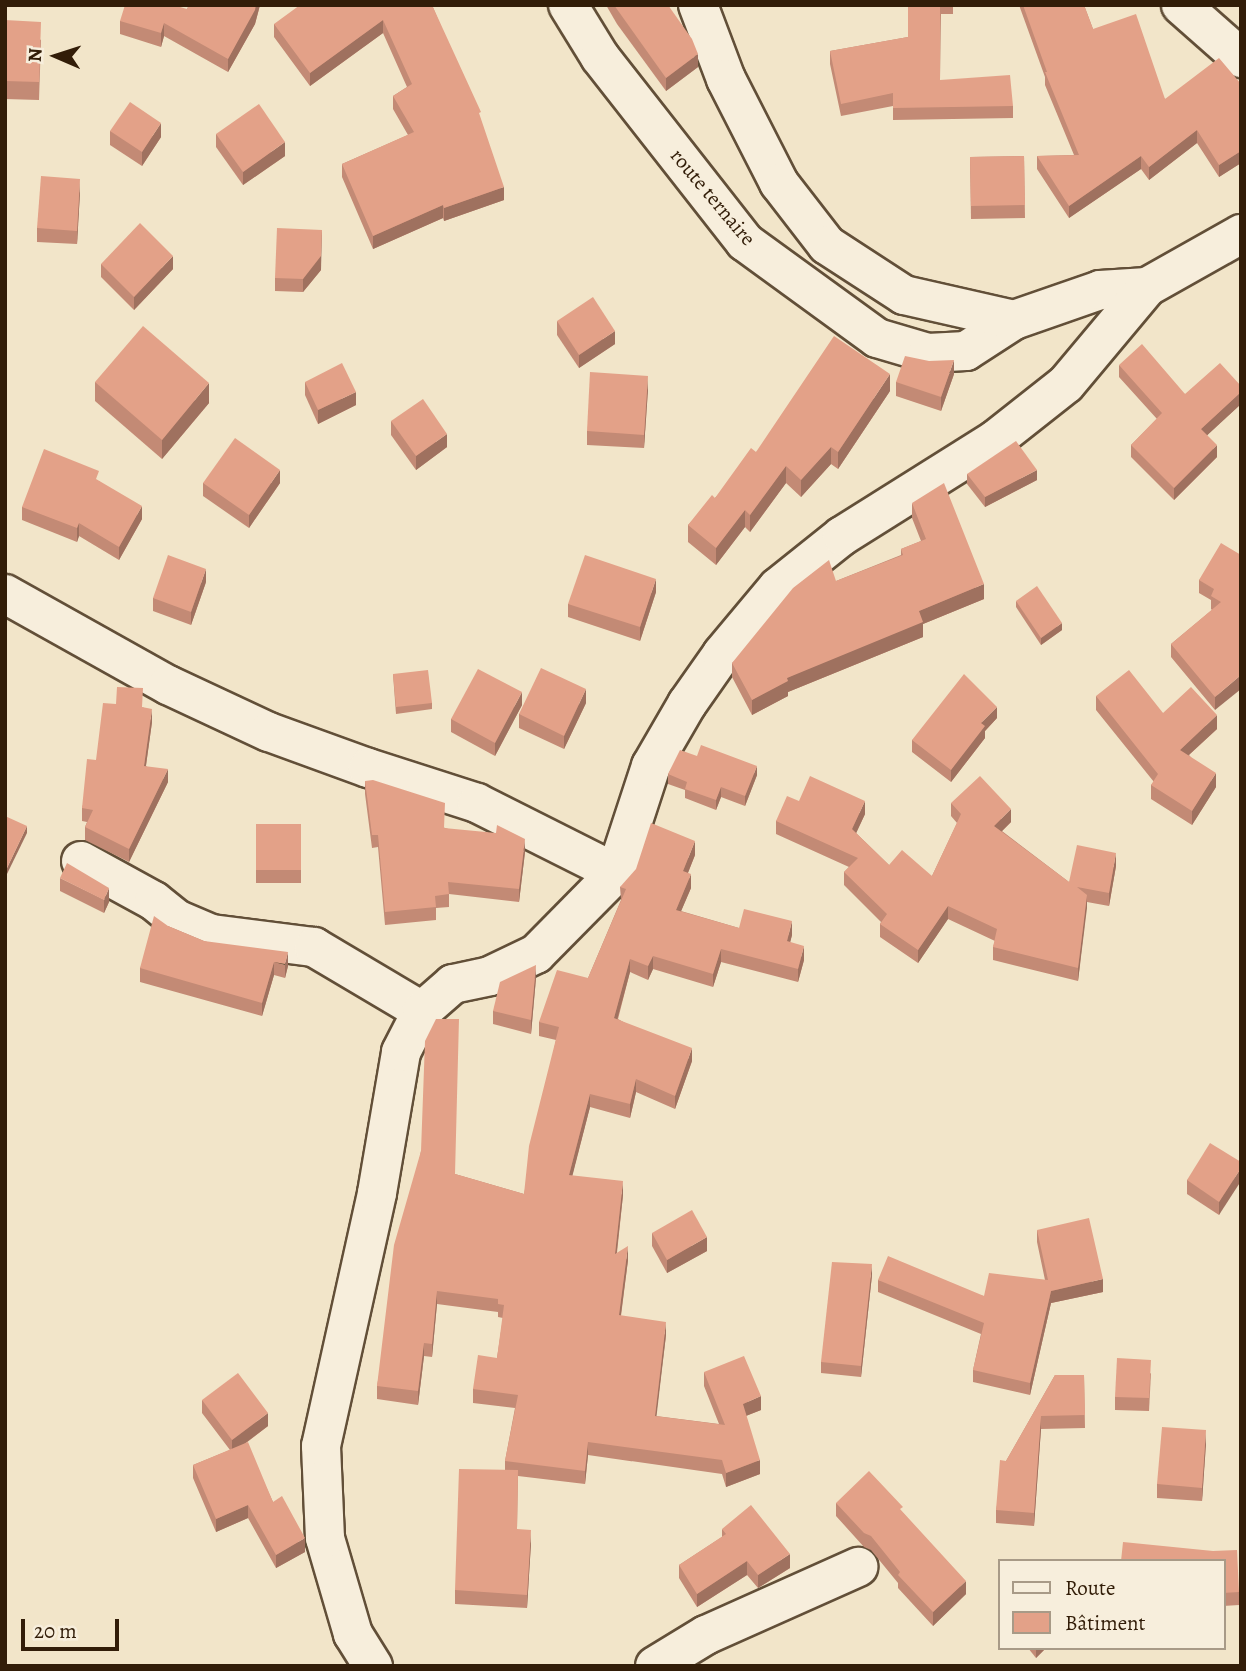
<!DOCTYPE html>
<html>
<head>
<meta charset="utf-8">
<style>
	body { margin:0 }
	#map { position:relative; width:1246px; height:1671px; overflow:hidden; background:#f2e5c9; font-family:Alegreya,serif }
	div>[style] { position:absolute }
	.roads { filter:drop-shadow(2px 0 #624f38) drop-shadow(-2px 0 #624f38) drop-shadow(0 2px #624f38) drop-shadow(0 -2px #624f38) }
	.minor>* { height:38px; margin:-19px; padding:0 19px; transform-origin:19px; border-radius:19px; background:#f7eedc }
	.wall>* { inset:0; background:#c38a75 }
	.shaded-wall>* { inset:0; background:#9f715f }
	.building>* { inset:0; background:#e3a188 }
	span { translate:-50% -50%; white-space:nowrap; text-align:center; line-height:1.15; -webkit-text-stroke:5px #f7eedc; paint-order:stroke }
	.street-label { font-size:21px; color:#321d08 }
	.frame { position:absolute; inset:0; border:7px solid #321d08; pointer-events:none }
	.legend { position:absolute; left:998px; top:1559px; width:228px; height:91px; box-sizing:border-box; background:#f7eedc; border:2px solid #a89a87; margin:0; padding:9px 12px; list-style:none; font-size:21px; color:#321d08 }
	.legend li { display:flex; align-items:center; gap:14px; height:35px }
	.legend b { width:35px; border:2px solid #a89a87 }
	.north { position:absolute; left:21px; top:21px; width:70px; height:70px; -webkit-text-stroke:5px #f7eedc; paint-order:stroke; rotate:273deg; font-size:19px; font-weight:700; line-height:28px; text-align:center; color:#321d08 }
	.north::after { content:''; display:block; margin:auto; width:24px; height:32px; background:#321d08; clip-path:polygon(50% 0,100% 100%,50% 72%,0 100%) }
	.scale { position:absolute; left:21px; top:1619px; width:98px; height:32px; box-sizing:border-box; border:4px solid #321d08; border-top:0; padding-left:9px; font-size:21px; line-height:24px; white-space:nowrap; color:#321d08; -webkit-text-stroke:5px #f7eedc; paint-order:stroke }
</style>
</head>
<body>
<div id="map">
	<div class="roads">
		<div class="minor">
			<i style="left:568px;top:5px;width:61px;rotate:58.4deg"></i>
			<i style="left:600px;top:57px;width:235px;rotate:51.9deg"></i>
			<i style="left:745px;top:242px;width:163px;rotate:36deg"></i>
			<i style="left:877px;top:338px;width:53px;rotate:16.4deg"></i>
			<i style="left:928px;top:353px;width:38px;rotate:-3deg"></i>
			<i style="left:966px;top:351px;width:57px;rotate:-32.9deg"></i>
			<i style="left:698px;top:5px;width:79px;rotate:69.3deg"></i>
			<i style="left:726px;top:79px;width:117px;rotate:63deg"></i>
			<i style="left:779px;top:183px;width:78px;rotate:52.3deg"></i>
			<i style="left:827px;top:245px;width:92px;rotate:33deg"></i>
			<i style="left:904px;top:295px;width:113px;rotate:12.8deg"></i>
			<i style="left:1014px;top:320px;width:91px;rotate:-19.2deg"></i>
			<i style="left:1100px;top:290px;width:47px;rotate:-3.7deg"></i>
			<i style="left:1147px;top:287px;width:108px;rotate:-29.4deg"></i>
			<i style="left:1181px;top:5px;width:80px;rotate:41.5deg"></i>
			<i style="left:5px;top:594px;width:187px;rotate:29.2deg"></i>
			<i style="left:168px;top:685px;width:111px;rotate:25deg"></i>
			<i style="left:269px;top:732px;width:105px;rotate:20deg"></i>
			<i style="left:368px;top:768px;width:114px;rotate:17.8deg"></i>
			<i style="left:477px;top:803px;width:156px;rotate:26.7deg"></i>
			<i style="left:81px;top:861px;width:83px;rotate:28.7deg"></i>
			<i style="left:154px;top:901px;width:28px;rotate:39deg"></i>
			<i style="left:176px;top:919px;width:39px;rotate:23deg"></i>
			<i style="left:212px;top:934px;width:103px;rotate:7.3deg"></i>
			<i style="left:314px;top:947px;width:126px;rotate:30.7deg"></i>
			<i style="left:373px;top:1666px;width:38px;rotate:-122deg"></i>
			<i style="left:353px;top:1634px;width:100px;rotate:-106.3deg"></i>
			<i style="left:325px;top:1538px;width:92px;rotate:-92.5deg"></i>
			<i style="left:321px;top:1446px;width:259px;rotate:-77.5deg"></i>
			<i style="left:377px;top:1193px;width:143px;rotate:-80.3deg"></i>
			<i style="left:401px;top:1052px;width:46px;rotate:-62.9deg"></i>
			<i style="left:422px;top:1011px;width:41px;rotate:-41.1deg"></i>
			<i style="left:453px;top:984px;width:38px;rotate:-12deg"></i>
			<i style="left:490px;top:976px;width:51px;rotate:-25.6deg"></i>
			<i style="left:536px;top:954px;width:114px;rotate:-45.4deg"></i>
			<i style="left:616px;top:873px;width:113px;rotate:-71.9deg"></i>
			<i style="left:651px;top:766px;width:72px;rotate:-59.9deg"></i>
			<i style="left:687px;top:704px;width:61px;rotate:-55deg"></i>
			<i style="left:722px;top:654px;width:87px;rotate:-50.1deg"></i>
			<i style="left:778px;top:587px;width:82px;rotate:-38.6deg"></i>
			<i style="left:842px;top:536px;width:181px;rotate:-32.1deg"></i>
			<i style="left:995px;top:440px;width:90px;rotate:-38.3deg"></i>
			<i style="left:1066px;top:384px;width:126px;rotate:-50.1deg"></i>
			<i style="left:655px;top:1666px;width:60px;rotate:-31.3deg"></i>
			<i style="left:706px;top:1635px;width:167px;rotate:-24.1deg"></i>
		</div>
	</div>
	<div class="wall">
		<i style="clip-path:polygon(189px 5px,260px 5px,255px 24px,228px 72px,164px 36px,161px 47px,120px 34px,120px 21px,187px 9px)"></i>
		<i style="clip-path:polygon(432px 5px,481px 122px,504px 200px,444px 221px,443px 218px,373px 249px,342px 177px,342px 164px,408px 135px,393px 109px,393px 96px,407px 87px,383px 33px,310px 86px,274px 37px,274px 24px)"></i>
		<i style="clip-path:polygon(606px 5px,668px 5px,698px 67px,666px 91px,617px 24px)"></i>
		<i style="clip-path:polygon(908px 5px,953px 5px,953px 14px,941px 14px,940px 80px,1013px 106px,1013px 118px,893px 120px,893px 106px,841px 116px,830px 64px,830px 51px,908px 37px)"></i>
		<i style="clip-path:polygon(1019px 5px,1084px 5px,1093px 29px,1165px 99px,1241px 84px,1241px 163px,1219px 177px,1197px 143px,1149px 180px,1141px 169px,1069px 218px,1037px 169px,1037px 156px,1074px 155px,1045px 85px,1045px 77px)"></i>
		<i style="clip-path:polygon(5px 20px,41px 40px,39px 100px,5px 99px)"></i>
		<i style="clip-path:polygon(110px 131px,161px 137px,142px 166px,110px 145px)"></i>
		<i style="clip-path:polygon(216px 134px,285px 156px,243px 185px,216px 147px)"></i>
		<i style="clip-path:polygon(1024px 156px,1025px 218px,971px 219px,970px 157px)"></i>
		<i style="clip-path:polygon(80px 192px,77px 244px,37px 242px,37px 228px)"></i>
		<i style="clip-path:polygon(101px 264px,173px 269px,134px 310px,101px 277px)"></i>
		<i style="clip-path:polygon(321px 270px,303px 292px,275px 291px,275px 278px)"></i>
		<i style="clip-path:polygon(557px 321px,615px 344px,579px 368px,557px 335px)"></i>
		<i style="clip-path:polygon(1119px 365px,1185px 394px,1241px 386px,1241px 404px,1207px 435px,1217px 457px,1174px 500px,1131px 457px,1131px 445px,1157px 419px,1119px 377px)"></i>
		<i style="clip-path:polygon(954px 374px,941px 411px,896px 396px,896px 382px)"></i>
		<i style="clip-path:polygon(95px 382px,209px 403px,162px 459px,95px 401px)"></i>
		<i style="clip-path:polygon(305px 382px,356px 405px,318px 424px,305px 395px)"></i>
		<i style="clip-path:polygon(648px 389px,644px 448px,587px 445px,587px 431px)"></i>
		<i style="clip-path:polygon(890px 391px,838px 469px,831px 464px,801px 497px,786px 483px,750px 532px,745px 527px,716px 565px,688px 542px,688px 525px,715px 498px,756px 452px)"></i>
		<i style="clip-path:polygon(391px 421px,447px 447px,416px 470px,391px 435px)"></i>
		<i style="clip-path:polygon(967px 474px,1037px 480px,985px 507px,967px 484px)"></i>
		<i style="clip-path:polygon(99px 481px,142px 519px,119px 560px,79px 536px,77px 542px,22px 520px,22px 507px)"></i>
		<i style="clip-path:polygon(203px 483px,280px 483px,249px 528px,203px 496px)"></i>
		<i style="clip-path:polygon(912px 503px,984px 599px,923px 624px,923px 637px,788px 692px,788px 696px,752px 715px,732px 677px,732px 663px,836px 581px,901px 555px,901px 549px,921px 541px,912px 518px)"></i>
		<i style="clip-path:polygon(1241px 555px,1215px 710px,1171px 657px,1171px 644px,1212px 610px,1211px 609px,1211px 600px,1199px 593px,1199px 580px)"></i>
		<i style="clip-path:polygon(206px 582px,191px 625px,153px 611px,153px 598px)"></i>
		<i style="clip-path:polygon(656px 592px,640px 641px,568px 617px,568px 604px)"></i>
		<i style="clip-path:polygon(1016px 601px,1062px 630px,1041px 645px,1016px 607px)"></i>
		<i style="clip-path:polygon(393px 674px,432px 703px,432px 709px,396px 714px)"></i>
		<i style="clip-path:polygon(1096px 696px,1163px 713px,1217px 729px,1189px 755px,1216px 787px,1192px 825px,1151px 799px,1151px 785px,1154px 782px,1096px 710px)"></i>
		<i style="clip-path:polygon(586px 703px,564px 749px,519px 728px,519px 714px)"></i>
		<i style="clip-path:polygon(522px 705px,495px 756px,451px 732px,451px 719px)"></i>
		<i style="clip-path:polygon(143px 707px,152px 722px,146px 766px,168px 782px,129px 862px,85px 840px,85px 827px,87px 822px,82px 821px,82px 808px,96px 760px)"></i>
		<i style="clip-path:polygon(997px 718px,985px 731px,985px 738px,951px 782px,912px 752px,912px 740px)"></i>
		<i style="clip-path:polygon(697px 756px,757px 775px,745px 806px,721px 797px,716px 810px,685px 798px,685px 790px,668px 784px,668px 774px)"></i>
		<i style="clip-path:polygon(365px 781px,445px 828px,525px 852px,519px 902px,449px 894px,449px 907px,436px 908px,436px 920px,385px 925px,378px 847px,372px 848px,365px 794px)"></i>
		<i style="clip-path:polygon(799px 801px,865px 814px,856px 833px,889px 865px,932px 876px,957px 823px,951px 816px,951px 803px,1011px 822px,1002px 831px,1069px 882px,1116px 866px,1109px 906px,1087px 902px,1078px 981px,993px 960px,993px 947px,995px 941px,948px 919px,918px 963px,880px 937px,880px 924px,881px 922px,844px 885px,844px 872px,849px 867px,776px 834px,776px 821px)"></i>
		<i style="clip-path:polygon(256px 824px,301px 824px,301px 883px,256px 883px)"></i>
		<i style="clip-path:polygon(695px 855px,688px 873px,691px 888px,681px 911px,739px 928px,792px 935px,790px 942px,804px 960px,798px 982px,721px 962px,713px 987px,653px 969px,648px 980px,630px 972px,618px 1019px,692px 1061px,675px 1109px,636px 1092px,630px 1118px,590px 1107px,572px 1176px,623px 1195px,617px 1253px,628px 1260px,621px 1316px,666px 1335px,656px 1416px,719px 1424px,704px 1386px,704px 1372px,761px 1410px,746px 1416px,760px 1474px,726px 1487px,722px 1474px,588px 1455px,585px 1484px,518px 1476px,517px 1529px,531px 1543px,527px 1608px,455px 1604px,455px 1590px,505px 1470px,505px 1461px,515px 1408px,473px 1403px,473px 1389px,497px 1358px,503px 1318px,498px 1317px,498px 1312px,437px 1304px,432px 1357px,424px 1356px,418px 1405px,377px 1399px,377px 1386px,421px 1151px,455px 1174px,524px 1194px,556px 1040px,539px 1036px,539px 1022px,588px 978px,621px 900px,620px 887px)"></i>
		<i style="clip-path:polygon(60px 878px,109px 902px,104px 913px,60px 891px)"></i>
		<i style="clip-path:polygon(168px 926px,204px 941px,288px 966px,285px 978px,274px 975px,262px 1016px,140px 982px,140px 968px)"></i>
		<i style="clip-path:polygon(536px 978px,531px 1034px,493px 1024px,493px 1011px)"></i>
		<i style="clip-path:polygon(1241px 1162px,1219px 1215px,1187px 1194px,1187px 1180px)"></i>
		<i style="clip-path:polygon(1037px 1230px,1103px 1292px,1051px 1303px,1030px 1395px,973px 1382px,973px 1370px,981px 1334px,878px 1292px,878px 1280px,984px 1296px,1045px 1280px,1037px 1242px)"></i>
		<i style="clip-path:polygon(652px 1233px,707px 1251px,667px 1273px,652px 1246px)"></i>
		<i style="clip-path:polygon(872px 1275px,861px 1377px,821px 1373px,821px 1362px)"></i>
		<i style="clip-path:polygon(1151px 1373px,1149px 1411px,1115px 1410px,1115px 1397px)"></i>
		<i style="clip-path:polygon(1055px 1375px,1084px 1375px,1085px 1428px,1041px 1429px,1034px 1526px,996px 1523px,996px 1510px,1006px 1461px)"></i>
		<i style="clip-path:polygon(202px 1400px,268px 1426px,246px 1443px,273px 1502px,305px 1552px,276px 1568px,248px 1518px,216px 1532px,193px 1478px,193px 1465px,230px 1450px,202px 1413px)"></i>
		<i style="clip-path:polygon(1206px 1443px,1202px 1501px,1157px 1498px,1157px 1484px)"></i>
		<i style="clip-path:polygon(836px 1503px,903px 1513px,966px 1594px,933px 1626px,898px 1588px,898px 1583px,871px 1550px,864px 1547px,836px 1516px)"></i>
		<i style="clip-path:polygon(722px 1529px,790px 1568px,758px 1588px,747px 1575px,697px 1607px,679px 1578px,679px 1565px,722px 1537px)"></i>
		<i style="clip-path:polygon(1223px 1561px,1239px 1592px,1239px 1605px,1223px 1606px)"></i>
		<i style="clip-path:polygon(1028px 1648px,1046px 1648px,1036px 1658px)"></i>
	</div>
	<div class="shaded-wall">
		<i style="clip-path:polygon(256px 5px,260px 5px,255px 24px,228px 72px,228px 59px)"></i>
		<i style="clip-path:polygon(383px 20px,383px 33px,310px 86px,310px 73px)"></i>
		<i style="clip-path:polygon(164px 23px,164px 36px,161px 47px,161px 33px)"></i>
		<i style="clip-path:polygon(698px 54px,698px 67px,666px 91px,666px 78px)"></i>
		<i style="clip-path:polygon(161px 123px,161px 137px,142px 166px,142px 152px)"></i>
		<i style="clip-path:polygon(1197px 130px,1197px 143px,1149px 180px,1149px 167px)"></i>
		<i style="clip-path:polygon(285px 142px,285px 156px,243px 185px,243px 172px)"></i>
		<i style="clip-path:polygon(1241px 151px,1241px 163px,1219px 177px,1219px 165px)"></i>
		<i style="clip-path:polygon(1141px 156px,1141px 169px,1069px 218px,1069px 206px)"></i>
		<i style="clip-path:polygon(80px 179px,80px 192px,77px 244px,77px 231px)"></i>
		<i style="clip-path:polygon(504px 187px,504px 200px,444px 221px,444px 208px)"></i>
		<i style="clip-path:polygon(443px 205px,443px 218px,373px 249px,373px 236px)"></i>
		<i style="clip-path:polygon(322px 230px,321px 270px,303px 292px,303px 279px)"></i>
		<i style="clip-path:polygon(173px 256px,173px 269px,134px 310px,134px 297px)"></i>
		<i style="clip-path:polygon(615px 331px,615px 344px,579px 368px,579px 355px)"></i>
		<i style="clip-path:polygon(954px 360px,954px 374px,941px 411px,941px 397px)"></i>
		<i style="clip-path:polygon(890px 374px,890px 391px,838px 469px,838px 452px)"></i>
		<i style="clip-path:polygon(648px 376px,648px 389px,644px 448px,644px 435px)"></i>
		<i style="clip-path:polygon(209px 383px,209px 403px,162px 459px,162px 440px)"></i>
		<i style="clip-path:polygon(356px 392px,356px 405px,318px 424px,318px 410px)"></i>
		<i style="clip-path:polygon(1241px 392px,1241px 404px,1201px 441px,1201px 429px)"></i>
		<i style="clip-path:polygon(447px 434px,447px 447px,416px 470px,416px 456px)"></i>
		<i style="clip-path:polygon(1217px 445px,1217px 457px,1174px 500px,1174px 488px)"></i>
		<i style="clip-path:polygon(831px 447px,831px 464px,801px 497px,801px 480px)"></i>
		<i style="clip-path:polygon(786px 466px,786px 483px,750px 532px,750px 515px)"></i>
		<i style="clip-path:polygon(280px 470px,280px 483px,249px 528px,249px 515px)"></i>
		<i style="clip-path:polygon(1037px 470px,1037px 480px,985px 507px,985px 497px)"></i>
		<i style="clip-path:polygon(142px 506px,142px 519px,119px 560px,119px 547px)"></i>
		<i style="clip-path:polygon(745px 510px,745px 527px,716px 565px,716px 548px)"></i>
		<i style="clip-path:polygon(79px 523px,79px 536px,77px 542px,77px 528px)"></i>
		<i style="clip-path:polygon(206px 569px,206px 582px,191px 625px,191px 612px)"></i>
		<i style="clip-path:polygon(656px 579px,656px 592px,640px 641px,640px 627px)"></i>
		<i style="clip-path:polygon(984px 584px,984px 599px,923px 624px,923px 637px,788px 692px,788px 696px,752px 715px,752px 700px,787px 678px,919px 611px)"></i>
		<i style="clip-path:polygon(1062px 623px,1062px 630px,1041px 645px,1041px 638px)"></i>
		<i style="clip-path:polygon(1241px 675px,1241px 689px,1215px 710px,1215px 697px)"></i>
		<i style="clip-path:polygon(586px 689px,586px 703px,564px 749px,564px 736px)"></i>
		<i style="clip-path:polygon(522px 692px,522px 705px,495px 756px,495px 743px)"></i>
		<i style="clip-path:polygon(997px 707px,997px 718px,985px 731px,985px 738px,951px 782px,951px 770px,981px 723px)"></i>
		<i style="clip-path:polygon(152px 709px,152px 722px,144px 779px,144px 766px)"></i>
		<i style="clip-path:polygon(1217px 715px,1217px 729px,1180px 763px,1180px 750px)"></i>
		<i style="clip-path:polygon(757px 766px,757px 775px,745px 806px,745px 796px)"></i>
		<i style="clip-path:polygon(168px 769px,168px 782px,129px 862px,129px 849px)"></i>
		<i style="clip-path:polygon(1216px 773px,1216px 787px,1192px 825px,1192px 811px)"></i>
		<i style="clip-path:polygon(721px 787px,721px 797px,716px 810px,716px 800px)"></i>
		<i style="clip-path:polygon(865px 801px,865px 814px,852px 842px,852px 829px)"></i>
		<i style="clip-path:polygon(1011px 809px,1011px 822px,994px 839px,994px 826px)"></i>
		<i style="clip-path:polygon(27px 826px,27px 833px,7px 874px,7px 868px)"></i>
		<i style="clip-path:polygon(525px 839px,525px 852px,519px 902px,519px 889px)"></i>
		<i style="clip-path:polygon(695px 841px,695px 855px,683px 885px,683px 871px)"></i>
		<i style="clip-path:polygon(1116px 853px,1116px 866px,1109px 906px,1109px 893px)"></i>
		<i style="clip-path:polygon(691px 874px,691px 888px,676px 923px,676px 910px)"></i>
		<i style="clip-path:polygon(109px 888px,109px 902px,104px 913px,104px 900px)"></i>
		<i style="clip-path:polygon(1087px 895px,1087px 908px,1078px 981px,1078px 968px)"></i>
		<i style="clip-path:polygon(948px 906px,948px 919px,918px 963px,918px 950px)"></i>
		<i style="clip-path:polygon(792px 921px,792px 935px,787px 955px,787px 941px)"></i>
		<i style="clip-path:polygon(804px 946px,804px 960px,798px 982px,798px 969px)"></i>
		<i style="clip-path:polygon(721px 949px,721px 962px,713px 987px,713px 974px)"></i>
		<i style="clip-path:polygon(288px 952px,288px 966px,285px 978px,285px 964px)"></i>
		<i style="clip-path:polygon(653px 956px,653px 969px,648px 980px,648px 966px)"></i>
		<i style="clip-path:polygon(630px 959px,630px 972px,614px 1031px,614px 1018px)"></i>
		<i style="clip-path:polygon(274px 962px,274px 975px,262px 1016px,262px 1003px)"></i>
		<i style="clip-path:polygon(536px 965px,536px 978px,531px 1034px,531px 1020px)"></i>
		<i style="clip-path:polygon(692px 1048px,692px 1061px,675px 1109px,675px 1096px)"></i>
		<i style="clip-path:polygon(636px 1079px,636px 1092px,630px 1118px,630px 1104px)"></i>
		<i style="clip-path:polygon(590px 1094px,590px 1107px,569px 1189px,569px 1175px)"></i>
		<i style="clip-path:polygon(1241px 1168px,1241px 1181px,1219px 1215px,1219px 1202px)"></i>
		<i style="clip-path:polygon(623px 1181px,623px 1195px,615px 1267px,615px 1254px)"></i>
		<i style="clip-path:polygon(707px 1237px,707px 1251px,667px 1273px,667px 1260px)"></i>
		<i style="clip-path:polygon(628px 1246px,628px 1260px,619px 1329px,619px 1315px)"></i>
		<i style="clip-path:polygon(872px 1264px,872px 1275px,861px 1377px,861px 1366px)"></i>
		<i style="clip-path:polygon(1103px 1279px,1103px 1292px,1051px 1303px,1030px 1395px,1030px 1383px,1051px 1291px)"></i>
		<i style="clip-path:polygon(437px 1291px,437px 1304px,432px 1357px,432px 1344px)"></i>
		<i style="clip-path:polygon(666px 1322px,666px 1335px,655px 1429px,655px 1416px)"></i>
		<i style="clip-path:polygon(424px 1343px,424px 1356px,418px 1405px,418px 1391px)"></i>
		<i style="clip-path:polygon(761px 1396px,761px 1410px,743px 1417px,743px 1404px)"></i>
		<i style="clip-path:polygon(268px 1413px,268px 1426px,232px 1453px,232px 1440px)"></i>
		<i style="clip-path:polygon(1041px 1416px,1041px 1429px,1034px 1526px,1034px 1513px)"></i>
		<i style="clip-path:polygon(1206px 1430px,1206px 1443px,1202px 1501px,1202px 1488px)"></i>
		<i style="clip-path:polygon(588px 1442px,588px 1455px,585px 1484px,585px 1471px)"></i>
		<i style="clip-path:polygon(760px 1460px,760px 1474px,726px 1487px,726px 1473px)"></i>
		<i style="clip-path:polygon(248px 1505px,248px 1518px,216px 1532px,216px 1519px)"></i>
		<i style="clip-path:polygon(531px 1530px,531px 1543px,527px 1608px,527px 1595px)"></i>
		<i style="clip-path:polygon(305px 1538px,305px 1552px,276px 1568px,276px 1555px)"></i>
		<i style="clip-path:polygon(790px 1554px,790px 1568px,758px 1588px,758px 1575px)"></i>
		<i style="clip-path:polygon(747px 1561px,747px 1575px,697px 1607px,697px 1594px)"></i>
		<i style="clip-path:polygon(966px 1581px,966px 1594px,933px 1626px,933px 1612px)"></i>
		<i style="clip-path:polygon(1036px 1648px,1046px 1648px,1036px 1658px)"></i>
	</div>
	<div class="building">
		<i style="clip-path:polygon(125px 5px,173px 5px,187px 9px,189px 5px,256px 5px,255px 10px,228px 59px,164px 23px,161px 33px,120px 21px)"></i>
		<i style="clip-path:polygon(300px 5px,432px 5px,481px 112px,479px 113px,504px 187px,444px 208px,443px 205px,373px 236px,342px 164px,414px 132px,393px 96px,412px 84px,383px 20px,310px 73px,274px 24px)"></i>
		<i style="clip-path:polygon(614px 5px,668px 5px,692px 39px,698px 54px,666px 78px)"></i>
		<i style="clip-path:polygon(908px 5px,940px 5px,940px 80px,1010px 75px,1013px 106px,893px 108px,893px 93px,841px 104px,830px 51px,908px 37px)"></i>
		<i style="clip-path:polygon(1023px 5px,1084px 5px,1093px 29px,1136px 14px,1165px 99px,1219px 58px,1241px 84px,1241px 151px,1219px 165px,1197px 130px,1149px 167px,1141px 156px,1069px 206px,1037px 156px,1079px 155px,1045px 72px,1047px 72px)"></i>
		<i style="clip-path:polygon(5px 20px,41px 22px,39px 82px,5px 81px)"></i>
		<i style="clip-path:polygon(130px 102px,161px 123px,142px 152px,110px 131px)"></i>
		<i style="clip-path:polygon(259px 104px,285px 142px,243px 172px,216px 134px)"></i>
		<i style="clip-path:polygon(1024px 156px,1025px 205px,971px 206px,970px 157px)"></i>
		<i style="clip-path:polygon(41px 176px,80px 179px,77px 231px,37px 228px)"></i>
		<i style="clip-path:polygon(140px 223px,173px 256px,134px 297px,101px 264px)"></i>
		<i style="clip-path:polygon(277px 228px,322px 230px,321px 256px,303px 279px,275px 278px)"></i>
		<i style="clip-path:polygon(593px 297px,615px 331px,579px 355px,557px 321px)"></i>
		<i style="clip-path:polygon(143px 326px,209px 383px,162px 440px,95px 382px)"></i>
		<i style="clip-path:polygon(834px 336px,890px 374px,838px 452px,831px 447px,801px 480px,786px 466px,750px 515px,745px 510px,716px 548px,688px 525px,712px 495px,715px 498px,751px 448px,756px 452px)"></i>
		<i style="clip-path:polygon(1142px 344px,1185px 394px,1220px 363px,1241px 386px,1241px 392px,1201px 429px,1217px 445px,1174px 488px,1131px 445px,1162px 413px,1119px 365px)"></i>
		<i style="clip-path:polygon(905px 356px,929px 361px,954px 360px,941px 397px,896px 382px)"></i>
		<i style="clip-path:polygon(342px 363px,356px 392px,318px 410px,305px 382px)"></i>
		<i style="clip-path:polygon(590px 372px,648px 376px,644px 435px,587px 431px)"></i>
		<i style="clip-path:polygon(423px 399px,447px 434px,416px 456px,391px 421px)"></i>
		<i style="clip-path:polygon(235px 438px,280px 470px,249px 515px,203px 483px)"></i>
		<i style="clip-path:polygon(1016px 441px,1037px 470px,985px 497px,967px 474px)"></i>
		<i style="clip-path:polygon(44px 449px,99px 471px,96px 479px,142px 506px,119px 547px,79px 523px,77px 528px,22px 507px)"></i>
		<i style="clip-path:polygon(944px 483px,984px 584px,919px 611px,923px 622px,787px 678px,788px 681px,752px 700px,732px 663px,793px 588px,829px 560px,836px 581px,903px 555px,901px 549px,926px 539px,912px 503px)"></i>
		<i style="clip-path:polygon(1221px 543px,1241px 555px,1241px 675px,1215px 697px,1171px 644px,1221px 602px,1211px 596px,1214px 589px,1199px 580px)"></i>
		<i style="clip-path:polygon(168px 555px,206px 569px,191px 612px,153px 598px)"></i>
		<i style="clip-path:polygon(585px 555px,656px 579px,640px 627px,568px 604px)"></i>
		<i style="clip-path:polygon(1037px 586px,1062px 623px,1041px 638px,1016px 601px)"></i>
		<i style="clip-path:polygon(541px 668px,586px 689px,564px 736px,519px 714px)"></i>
		<i style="clip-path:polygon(478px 669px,522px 692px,495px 743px,451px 719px)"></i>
		<i style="clip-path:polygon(428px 670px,432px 703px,396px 707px,393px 674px)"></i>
		<i style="clip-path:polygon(1129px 670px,1163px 713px,1191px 687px,1217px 715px,1180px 750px,1216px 773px,1192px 811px,1151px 785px,1158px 774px,1096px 696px)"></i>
		<i style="clip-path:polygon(964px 674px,997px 707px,981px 723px,985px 726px,951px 770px,912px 740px)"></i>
		<i style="clip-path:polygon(117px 687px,143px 688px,142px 707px,152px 709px,144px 766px,168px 769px,129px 849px,85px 827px,93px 810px,82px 808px,87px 759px,96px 760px,103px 703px,116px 704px)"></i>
		<i style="clip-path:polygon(701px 745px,757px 766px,745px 796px,721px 787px,716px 800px,685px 789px,687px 782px,668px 774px,680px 750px,697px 756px)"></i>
		<i style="clip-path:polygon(810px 776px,865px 801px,852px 829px,889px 865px,902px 850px,932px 876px,961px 814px,951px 803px,980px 776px,1011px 809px,994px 826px,1069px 882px,1077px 845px,1116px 853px,1109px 893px,1077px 887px,1087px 895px,1078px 968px,993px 947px,997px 929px,948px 906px,918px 950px,880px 924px,887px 914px,844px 872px,858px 858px,776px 821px,787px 796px,799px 801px)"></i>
		<i style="clip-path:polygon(373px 780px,445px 803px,444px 828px,496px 833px,497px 825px,525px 839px,519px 889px,448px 882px,449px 894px,435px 896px,436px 907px,385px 912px,378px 835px,372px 835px,365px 781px)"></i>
		<i style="clip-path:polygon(5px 816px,27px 826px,7px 868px,5px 867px)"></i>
		<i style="clip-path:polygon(651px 823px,695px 841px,683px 871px,691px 874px,676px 910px,739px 928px,744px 909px,792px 921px,787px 941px,804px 946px,798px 969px,721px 949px,713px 974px,653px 956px,648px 966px,630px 959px,614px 1018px,692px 1048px,675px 1096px,636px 1079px,630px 1104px,590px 1094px,569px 1175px,623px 1181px,615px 1254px,628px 1246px,619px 1315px,666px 1322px,655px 1416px,725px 1425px,704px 1372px,744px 1356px,761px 1396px,743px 1404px,760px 1460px,726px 1473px,722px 1460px,588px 1442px,585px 1471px,505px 1461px,518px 1395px,473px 1389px,478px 1355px,497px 1358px,504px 1305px,498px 1304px,498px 1299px,437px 1291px,432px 1344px,424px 1343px,418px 1391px,377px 1386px,394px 1245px,421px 1151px,425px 1041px,436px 1019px,459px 1019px,455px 1174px,524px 1194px,529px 1146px,559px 1027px,539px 1022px,557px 970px,588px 978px,626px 889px,620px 887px,636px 869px)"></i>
		<i style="clip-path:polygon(256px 824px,301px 824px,301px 870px,256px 870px)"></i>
		<i style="clip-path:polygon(67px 863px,109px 888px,104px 900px,60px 878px)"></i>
		<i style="clip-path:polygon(154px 916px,168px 926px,204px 941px,288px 952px,285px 964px,274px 962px,262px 1003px,140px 968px)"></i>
		<i style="clip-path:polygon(536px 965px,531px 1020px,493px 1011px,500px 982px)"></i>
		<i style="clip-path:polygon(1210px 1143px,1241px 1162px,1241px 1168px,1219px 1202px,1187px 1180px)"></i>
		<i style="clip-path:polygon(692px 1210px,707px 1237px,667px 1260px,652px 1233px)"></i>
		<i style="clip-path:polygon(1089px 1218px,1103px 1279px,1051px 1291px,1030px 1383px,973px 1370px,984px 1323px,878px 1280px,888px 1256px,984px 1296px,989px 1273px,1048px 1280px,1037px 1230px)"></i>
		<i style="clip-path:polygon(832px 1262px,872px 1264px,861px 1366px,821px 1362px)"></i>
		<i style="clip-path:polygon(1117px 1358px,1151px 1360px,1149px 1398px,1115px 1397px)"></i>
		<i style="clip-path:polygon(238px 1373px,268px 1413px,232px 1440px,202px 1400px)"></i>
		<i style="clip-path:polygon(1055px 1375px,1084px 1375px,1085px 1415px,1041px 1416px,1034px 1513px,996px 1510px,1000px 1460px,1006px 1461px)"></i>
		<i style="clip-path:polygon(1162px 1427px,1206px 1430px,1202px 1488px,1157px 1484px)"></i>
		<i style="clip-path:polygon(248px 1442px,273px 1502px,282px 1496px,305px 1538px,276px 1555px,248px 1505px,216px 1519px,193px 1465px)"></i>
		<i style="clip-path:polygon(459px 1469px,518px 1470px,517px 1529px,531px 1530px,527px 1595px,455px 1590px)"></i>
		<i style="clip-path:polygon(869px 1471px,903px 1507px,900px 1509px,966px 1581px,933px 1612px,898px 1575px,900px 1572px,871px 1536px,864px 1533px,836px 1503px)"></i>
		<i style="clip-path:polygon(751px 1505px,790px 1554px,758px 1575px,747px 1561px,697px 1594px,679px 1565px,726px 1534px,722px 1529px)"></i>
		<i style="clip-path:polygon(1123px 1542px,1213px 1551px,1237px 1550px,1239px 1592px,1223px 1593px,1223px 1561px,1121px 1561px)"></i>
	</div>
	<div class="street-label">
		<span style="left:713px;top:197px;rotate:50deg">route ternaire</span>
	</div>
	<div class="frame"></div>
	<ul class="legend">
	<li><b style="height:9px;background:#f7eedc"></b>Route</li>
	<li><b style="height:19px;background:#e3a188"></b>Bâtiment</li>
	</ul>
	<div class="north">N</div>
	<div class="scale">20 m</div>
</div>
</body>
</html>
